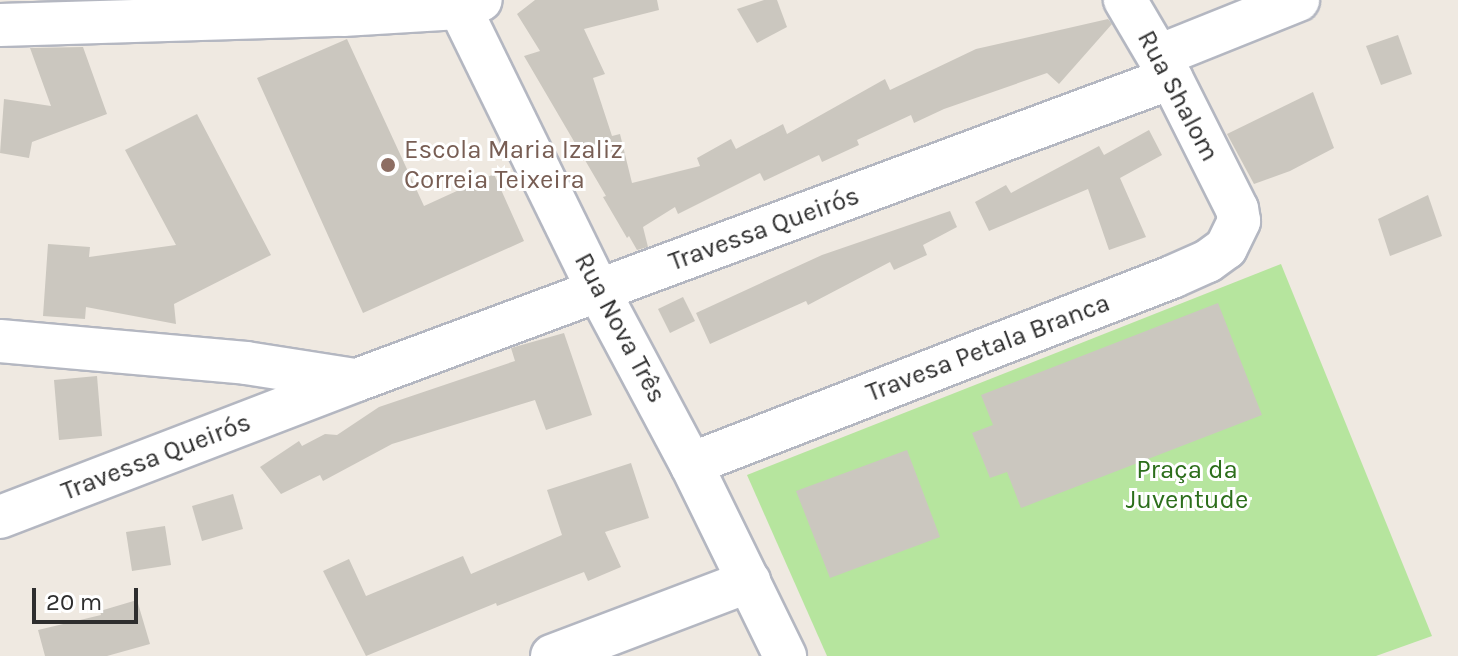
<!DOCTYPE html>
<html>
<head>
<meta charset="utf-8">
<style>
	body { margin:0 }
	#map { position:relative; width:1458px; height:656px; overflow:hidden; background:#efe9e1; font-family:Karla,sans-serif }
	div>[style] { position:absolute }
	.green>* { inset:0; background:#b6e59e }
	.building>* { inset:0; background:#cbc7bf }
	.roads { filter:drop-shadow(2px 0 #b4b7c1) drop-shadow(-2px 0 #b4b7c1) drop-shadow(0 2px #b4b7c1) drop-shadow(0 -2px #b4b7c1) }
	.street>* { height:42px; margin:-21px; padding:0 21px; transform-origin:21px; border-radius:21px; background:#fff }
	.dots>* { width:22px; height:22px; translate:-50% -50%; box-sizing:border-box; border:4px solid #fff; border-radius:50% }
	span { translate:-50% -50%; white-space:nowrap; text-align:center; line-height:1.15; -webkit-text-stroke:6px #fff; paint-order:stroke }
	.street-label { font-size:26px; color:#2e2e2e }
	.education-label { font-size:26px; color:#785e54 }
	.left { translate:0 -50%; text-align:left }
	.park-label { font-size:26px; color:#2c6e1b }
	.scale { position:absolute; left:32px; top:588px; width:106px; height:36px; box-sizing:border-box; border:4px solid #2e2e2e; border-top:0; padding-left:10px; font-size:24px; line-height:28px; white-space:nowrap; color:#2e2e2e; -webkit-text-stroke:6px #fff; paint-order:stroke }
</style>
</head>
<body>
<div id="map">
	<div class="green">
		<i style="clip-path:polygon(1281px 264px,1432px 636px,1376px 656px,827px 656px,747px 475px)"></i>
	</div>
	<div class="building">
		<i style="clip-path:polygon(535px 0,657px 0,659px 10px,584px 29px,605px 74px,593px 78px,612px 136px,620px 134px,632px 183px,700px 166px,697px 158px,731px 139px,736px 149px,783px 124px,787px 134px,885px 79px,890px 90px,976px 49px,1108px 19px,1112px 24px,1059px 84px,1047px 73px,944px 109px,914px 123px,911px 115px,857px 140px,859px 145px,822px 162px,819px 155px,764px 181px,760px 173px,678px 214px,675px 207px,643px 227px,648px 247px,637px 250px,629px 236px,627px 238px,603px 197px,606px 196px,524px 56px,540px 51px,517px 14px)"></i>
		<i style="clip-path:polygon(764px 0,777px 0,787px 27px,757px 43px,737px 9px)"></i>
		<i style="clip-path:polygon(1398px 35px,1412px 74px,1381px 85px,1366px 46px)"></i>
		<i style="clip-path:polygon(347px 39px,424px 206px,494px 174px,524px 241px,363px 313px,257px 78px)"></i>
		<i style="clip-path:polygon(83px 47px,107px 114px,32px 142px,29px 158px,0 153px,4px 99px,51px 106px,30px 48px)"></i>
		<i style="clip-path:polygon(1313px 92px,1334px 148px,1290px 171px,1254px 184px,1227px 134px)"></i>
		<i style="clip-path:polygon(197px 114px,271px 255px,174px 304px,176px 324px,86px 307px,85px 319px,43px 316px,48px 244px,90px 247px,89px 257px,176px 245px,125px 150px)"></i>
		<i style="clip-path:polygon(1149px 130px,1162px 155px,1120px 178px,1146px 237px,1109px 250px,1088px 189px,989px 231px,975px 202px,1006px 185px,1011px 193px,1099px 146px,1104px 155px)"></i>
		<i style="clip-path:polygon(1428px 195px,1442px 236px,1390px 256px,1378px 219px)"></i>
		<i style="clip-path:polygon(950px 211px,957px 227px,923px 245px,927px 255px,894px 270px,890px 262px,808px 305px,806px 301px,710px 344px,696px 313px,822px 255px)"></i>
		<i style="clip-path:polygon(683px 297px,695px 321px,670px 333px,658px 309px)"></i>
		<i style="clip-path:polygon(1218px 303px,1262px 415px,1021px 508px,1007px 472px,990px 478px,972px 433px,993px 425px,981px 395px)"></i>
		<i style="clip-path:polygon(564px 333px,592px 415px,546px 430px,535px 400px,392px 444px,323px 481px,320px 475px,281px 494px,260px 467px,299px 441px,302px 446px,325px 434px,337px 435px,379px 407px,515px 361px,511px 348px)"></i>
		<i style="clip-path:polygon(97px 376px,102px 436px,59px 440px,54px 380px)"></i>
		<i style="clip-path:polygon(907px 450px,940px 537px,830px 578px,796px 491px)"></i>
		<i style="clip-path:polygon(631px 463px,649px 518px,605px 532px,621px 567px,588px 581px,584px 572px,497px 606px,496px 603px,366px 656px,323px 571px,349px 559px,366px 596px,463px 556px,471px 574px,562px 535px,547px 490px)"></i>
		<i style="clip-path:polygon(233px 494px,243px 529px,202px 541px,192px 506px)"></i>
		<i style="clip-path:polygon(165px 526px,171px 565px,132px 571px,126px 532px)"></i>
		<i style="clip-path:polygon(137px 600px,150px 644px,107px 656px,45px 656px,38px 630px,101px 615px,100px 611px)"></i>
	</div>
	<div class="roads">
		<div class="street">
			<i style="left:456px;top:0;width:323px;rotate:63.9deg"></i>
			<i style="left:598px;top:290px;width:197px;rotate:61.9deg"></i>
			<i style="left:691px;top:464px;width:214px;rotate:63.9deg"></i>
			<i style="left:0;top:25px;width:343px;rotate:-1.7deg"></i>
			<i style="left:343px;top:15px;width:116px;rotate:-3.5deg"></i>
			<i style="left:459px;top:8px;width:23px;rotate:-20deg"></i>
			<i style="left:1159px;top:56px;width:150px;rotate:-21.9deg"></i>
			<i style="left:0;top:341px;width:247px;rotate:5.1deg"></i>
			<i style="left:246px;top:363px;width:110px;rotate:8.9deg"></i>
			<i style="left:691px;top:464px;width:516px;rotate:-21.24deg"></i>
			<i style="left:1172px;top:277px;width:39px;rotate:-24deg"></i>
			<i style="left:1208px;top:261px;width:22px;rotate:-36deg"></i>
			<i style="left:1226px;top:248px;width:30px;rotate:-64deg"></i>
			<i style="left:1239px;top:221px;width:12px;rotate:-99deg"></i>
			<i style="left:1237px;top:209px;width:147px;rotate:-116.7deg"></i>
			<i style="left:1171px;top:78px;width:91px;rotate:-120.5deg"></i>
			<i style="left:0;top:517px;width:382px;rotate:-21deg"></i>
			<i style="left:357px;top:380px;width:868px;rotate:-20.36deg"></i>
			<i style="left:552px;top:656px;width:211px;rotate:-20.8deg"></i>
		</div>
	</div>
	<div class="dots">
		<i style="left:388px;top:165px;background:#8d6e63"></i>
	</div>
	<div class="street-label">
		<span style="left:1178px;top:96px;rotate:62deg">Rua Shalom</span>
		<span style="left:764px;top:229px;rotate:-20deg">Travessa Queirós</span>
		<span style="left:620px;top:328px;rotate:62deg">Rua Nova Três</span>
		<span style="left:988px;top:348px;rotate:-21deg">Travesa Petala Branca</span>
		<span style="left:156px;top:457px;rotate:-21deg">Travessa Queirós</span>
	</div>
	<div class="education-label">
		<span class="left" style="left:404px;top:165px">Escola Maria Izaliz<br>Correia Teixeira</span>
	</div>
	<div class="park-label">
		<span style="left:1187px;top:485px">Praça da<br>Juventude</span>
	</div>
	<div class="scale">20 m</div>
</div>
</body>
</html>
